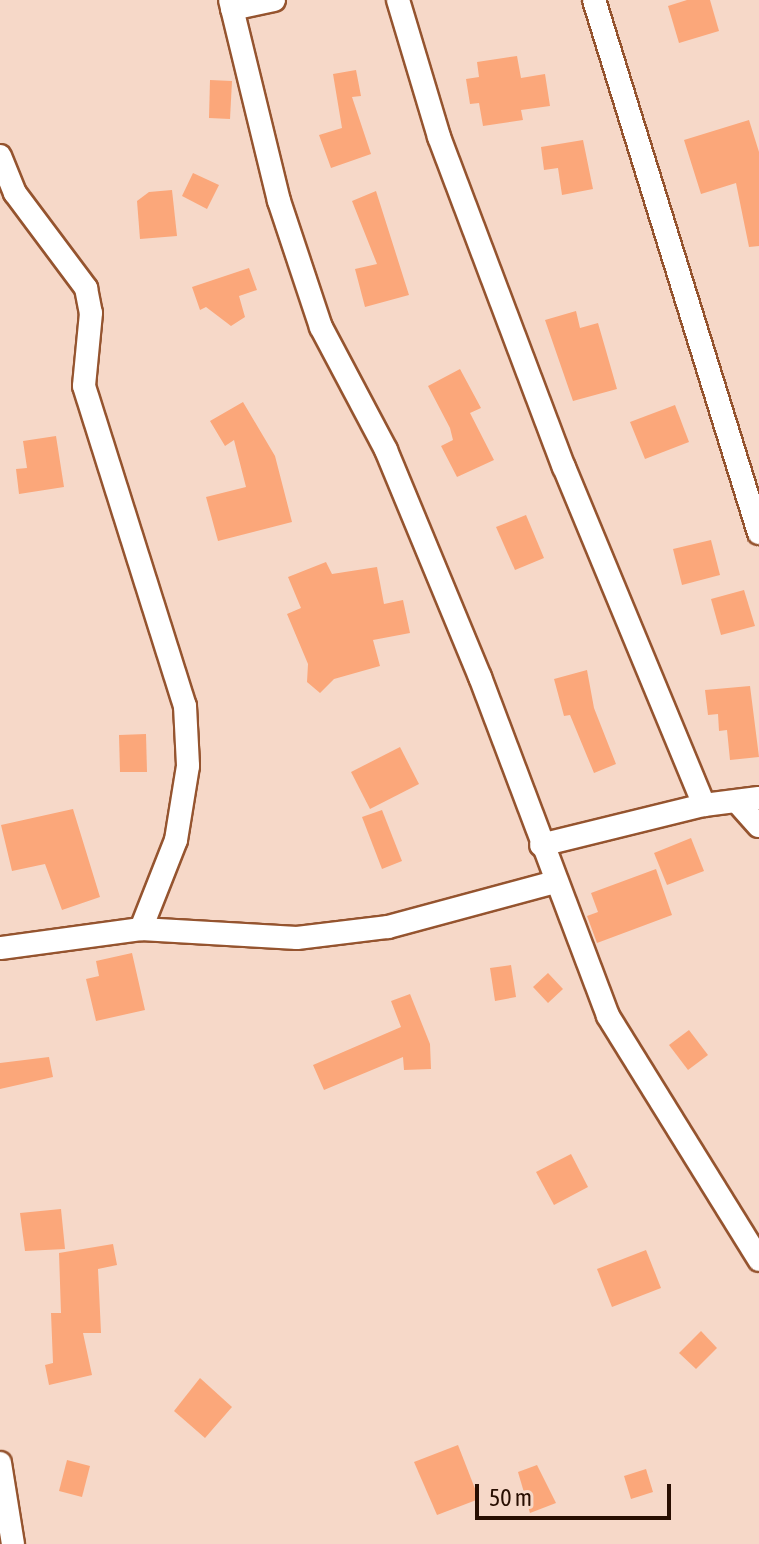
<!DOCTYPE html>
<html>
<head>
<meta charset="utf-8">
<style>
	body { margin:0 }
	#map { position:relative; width:759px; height:1544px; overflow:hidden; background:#f6d8c8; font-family:"Asap Condensed",sans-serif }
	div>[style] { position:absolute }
	.building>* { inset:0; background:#fba77a }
	.roads { filter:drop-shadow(2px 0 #95542f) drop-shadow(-2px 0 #95542f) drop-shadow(0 2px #95542f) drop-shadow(0 -2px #95542f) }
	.minor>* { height:22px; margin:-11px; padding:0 11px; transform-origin:11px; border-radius:11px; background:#fff }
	span { translate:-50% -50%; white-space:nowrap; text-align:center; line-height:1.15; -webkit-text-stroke:7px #f6d8c8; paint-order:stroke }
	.scale { position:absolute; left:475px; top:1484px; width:196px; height:36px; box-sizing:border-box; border:4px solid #280e01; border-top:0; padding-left:10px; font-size:24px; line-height:28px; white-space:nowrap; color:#280e01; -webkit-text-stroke:6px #f6d8c8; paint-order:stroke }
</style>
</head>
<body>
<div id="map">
	<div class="building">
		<i style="clip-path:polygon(687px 0,710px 0,719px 31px,679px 43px,668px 6px)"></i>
		<i style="clip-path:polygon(517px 56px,521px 78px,545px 74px,550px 106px,521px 110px,523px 120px,483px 126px,479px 103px,470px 104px,466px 79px,479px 77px,477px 62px)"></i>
		<i style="clip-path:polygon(356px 70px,361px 96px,352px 97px,371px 154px,331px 168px,319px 135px,342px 128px,333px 74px)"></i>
		<i style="clip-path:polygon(210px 80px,232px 81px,230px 119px,209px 118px)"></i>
		<i style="clip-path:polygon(749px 120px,759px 152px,759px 246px,749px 247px,736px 183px,701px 194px,684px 140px)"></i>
		<i style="clip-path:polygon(583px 140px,593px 189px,562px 195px,558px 168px,544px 170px,541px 147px)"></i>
		<i style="clip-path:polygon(193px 173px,219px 185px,207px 209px,182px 196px)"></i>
		<i style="clip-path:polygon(172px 190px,177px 236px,140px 239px,137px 201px,149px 192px)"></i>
		<i style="clip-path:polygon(376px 191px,409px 295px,365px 307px,355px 269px,377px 264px,352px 201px)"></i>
		<i style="clip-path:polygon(249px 268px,257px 290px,239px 296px,245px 317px,231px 326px,206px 307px,200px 310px,192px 287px)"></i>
		<i style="clip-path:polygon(576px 311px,580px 328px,598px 323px,617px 389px,573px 401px,545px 320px)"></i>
		<i style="clip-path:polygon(460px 369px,481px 408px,470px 413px,494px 460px,457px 477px,441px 446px,453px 440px,450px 428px,428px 386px)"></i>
		<i style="clip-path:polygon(243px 402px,275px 456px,292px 522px,218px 541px,206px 497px,246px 487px,234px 440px,225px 446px,210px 421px)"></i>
		<i style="clip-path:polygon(675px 405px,689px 442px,645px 459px,630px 422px)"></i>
		<i style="clip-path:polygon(56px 436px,64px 487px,19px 494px,16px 469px,27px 468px,23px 441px)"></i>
		<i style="clip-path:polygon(526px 515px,544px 558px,515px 570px,496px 527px)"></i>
		<i style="clip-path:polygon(711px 540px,720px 575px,682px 585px,673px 549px)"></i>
		<i style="clip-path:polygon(326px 562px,332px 574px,377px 567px,384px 604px,403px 600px,410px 633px,373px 640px,380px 666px,334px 679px,320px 693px,307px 682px,308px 664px,287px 614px,301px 608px,288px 577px)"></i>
		<i style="clip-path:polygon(744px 590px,755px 626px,721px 635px,711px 599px)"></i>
		<i style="clip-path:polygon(587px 670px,594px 708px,616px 764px,594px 773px,570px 715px,564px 716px,554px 679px)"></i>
		<i style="clip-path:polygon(750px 686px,759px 757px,730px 760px,727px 730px,719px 731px,718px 714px,708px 715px,705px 690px)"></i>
		<i style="clip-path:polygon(146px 734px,147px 772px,120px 772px,119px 735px)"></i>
		<i style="clip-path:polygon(400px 747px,419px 784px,370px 809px,351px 772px)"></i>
		<i style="clip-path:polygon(73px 809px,100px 897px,62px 910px,45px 864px,12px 871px,1px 825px)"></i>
		<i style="clip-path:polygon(382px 810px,402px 861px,382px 869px,362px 817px)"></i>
		<i style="clip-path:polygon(691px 838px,704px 871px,667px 885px,654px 853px)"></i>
		<i style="clip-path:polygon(656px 869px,672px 915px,597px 943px,587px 916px,598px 912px,591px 893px)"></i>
		<i style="clip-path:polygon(132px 953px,145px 1010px,96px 1021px,86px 979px,99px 976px,96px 961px)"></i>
		<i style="clip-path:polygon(511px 965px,516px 997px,495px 1001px,490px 968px)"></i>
		<i style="clip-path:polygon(548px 973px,563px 989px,548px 1003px,533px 987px)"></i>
		<i style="clip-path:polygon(410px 994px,430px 1044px,431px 1069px,404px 1070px,403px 1057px,324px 1090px,313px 1065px,401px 1027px,391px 1001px)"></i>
		<i style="clip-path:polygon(689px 1030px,708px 1055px,688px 1070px,669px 1045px)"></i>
		<i style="clip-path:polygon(49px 1057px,53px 1077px,0 1089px,0 1063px)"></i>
		<i style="clip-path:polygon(571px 1154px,588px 1187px,554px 1205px,536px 1172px)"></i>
		<i style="clip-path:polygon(61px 1209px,65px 1249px,25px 1251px,20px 1213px)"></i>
		<i style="clip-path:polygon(113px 1244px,117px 1265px,98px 1269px,101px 1333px,83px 1333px,92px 1375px,49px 1385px,45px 1365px,53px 1363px,51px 1313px,61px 1313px,59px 1253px)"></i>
		<i style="clip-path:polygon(646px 1250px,661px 1288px,612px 1307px,597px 1269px)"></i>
		<i style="clip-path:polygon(701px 1331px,717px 1348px,696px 1369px,679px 1353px)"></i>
		<i style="clip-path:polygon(200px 1378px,232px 1407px,205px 1438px,174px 1411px)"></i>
		<i style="clip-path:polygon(458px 1445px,479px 1499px,437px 1515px,414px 1462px)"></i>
		<i style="clip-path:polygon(67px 1460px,90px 1466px,82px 1497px,59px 1491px)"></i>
		<i style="clip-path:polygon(537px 1465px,556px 1503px,530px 1513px,518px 1472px)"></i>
		<i style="clip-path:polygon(646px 1469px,653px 1492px,631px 1499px,624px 1476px)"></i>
	</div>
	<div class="roads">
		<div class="minor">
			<i style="left:230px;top:0;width:207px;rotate:76.3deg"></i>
			<i style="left:279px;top:201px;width:133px;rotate:71.6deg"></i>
			<i style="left:321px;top:327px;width:139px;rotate:62.1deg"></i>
			<i style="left:386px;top:450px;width:246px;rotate:67.5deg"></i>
			<i style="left:480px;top:677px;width:362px;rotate:69.3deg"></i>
			<i style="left:608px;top:1016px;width:287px;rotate:58.2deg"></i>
			<i style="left:398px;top:0;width:143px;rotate:73.3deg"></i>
			<i style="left:439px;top:137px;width:353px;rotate:69.3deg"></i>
			<i style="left:564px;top:467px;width:366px;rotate:67.5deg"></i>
			<i style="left:594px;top:0;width:558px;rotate:72.8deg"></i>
			<i style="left:232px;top:9px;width:43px;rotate:-12.1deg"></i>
			<i style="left:0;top:156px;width:40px;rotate:68deg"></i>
			<i style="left:15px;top:193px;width:119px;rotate:53.2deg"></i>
			<i style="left:86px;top:288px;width:25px;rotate:79deg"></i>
			<i style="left:91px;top:313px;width:73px;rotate:95.5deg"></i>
			<i style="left:84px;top:386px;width:336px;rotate:72.5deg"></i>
			<i style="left:185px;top:706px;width:60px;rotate:87.1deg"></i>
			<i style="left:188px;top:766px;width:75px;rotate:99.2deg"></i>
			<i style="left:176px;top:840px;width:96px;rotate:111.5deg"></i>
			<i style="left:141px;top:929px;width:142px;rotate:172.3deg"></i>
			<i style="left:738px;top:803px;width:31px;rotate:48deg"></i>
			<i style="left:541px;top:845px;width:168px;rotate:-13.8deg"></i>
			<i style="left:704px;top:805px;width:55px;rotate:-7.3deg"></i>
			<i style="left:141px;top:929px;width:156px;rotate:3.3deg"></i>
			<i style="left:297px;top:938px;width:92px;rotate:-6.9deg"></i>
			<i style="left:388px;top:927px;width:173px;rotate:-15.1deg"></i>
			<i style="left:0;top:1463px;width:82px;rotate:80.9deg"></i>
		</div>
	</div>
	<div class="scale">50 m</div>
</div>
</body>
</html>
